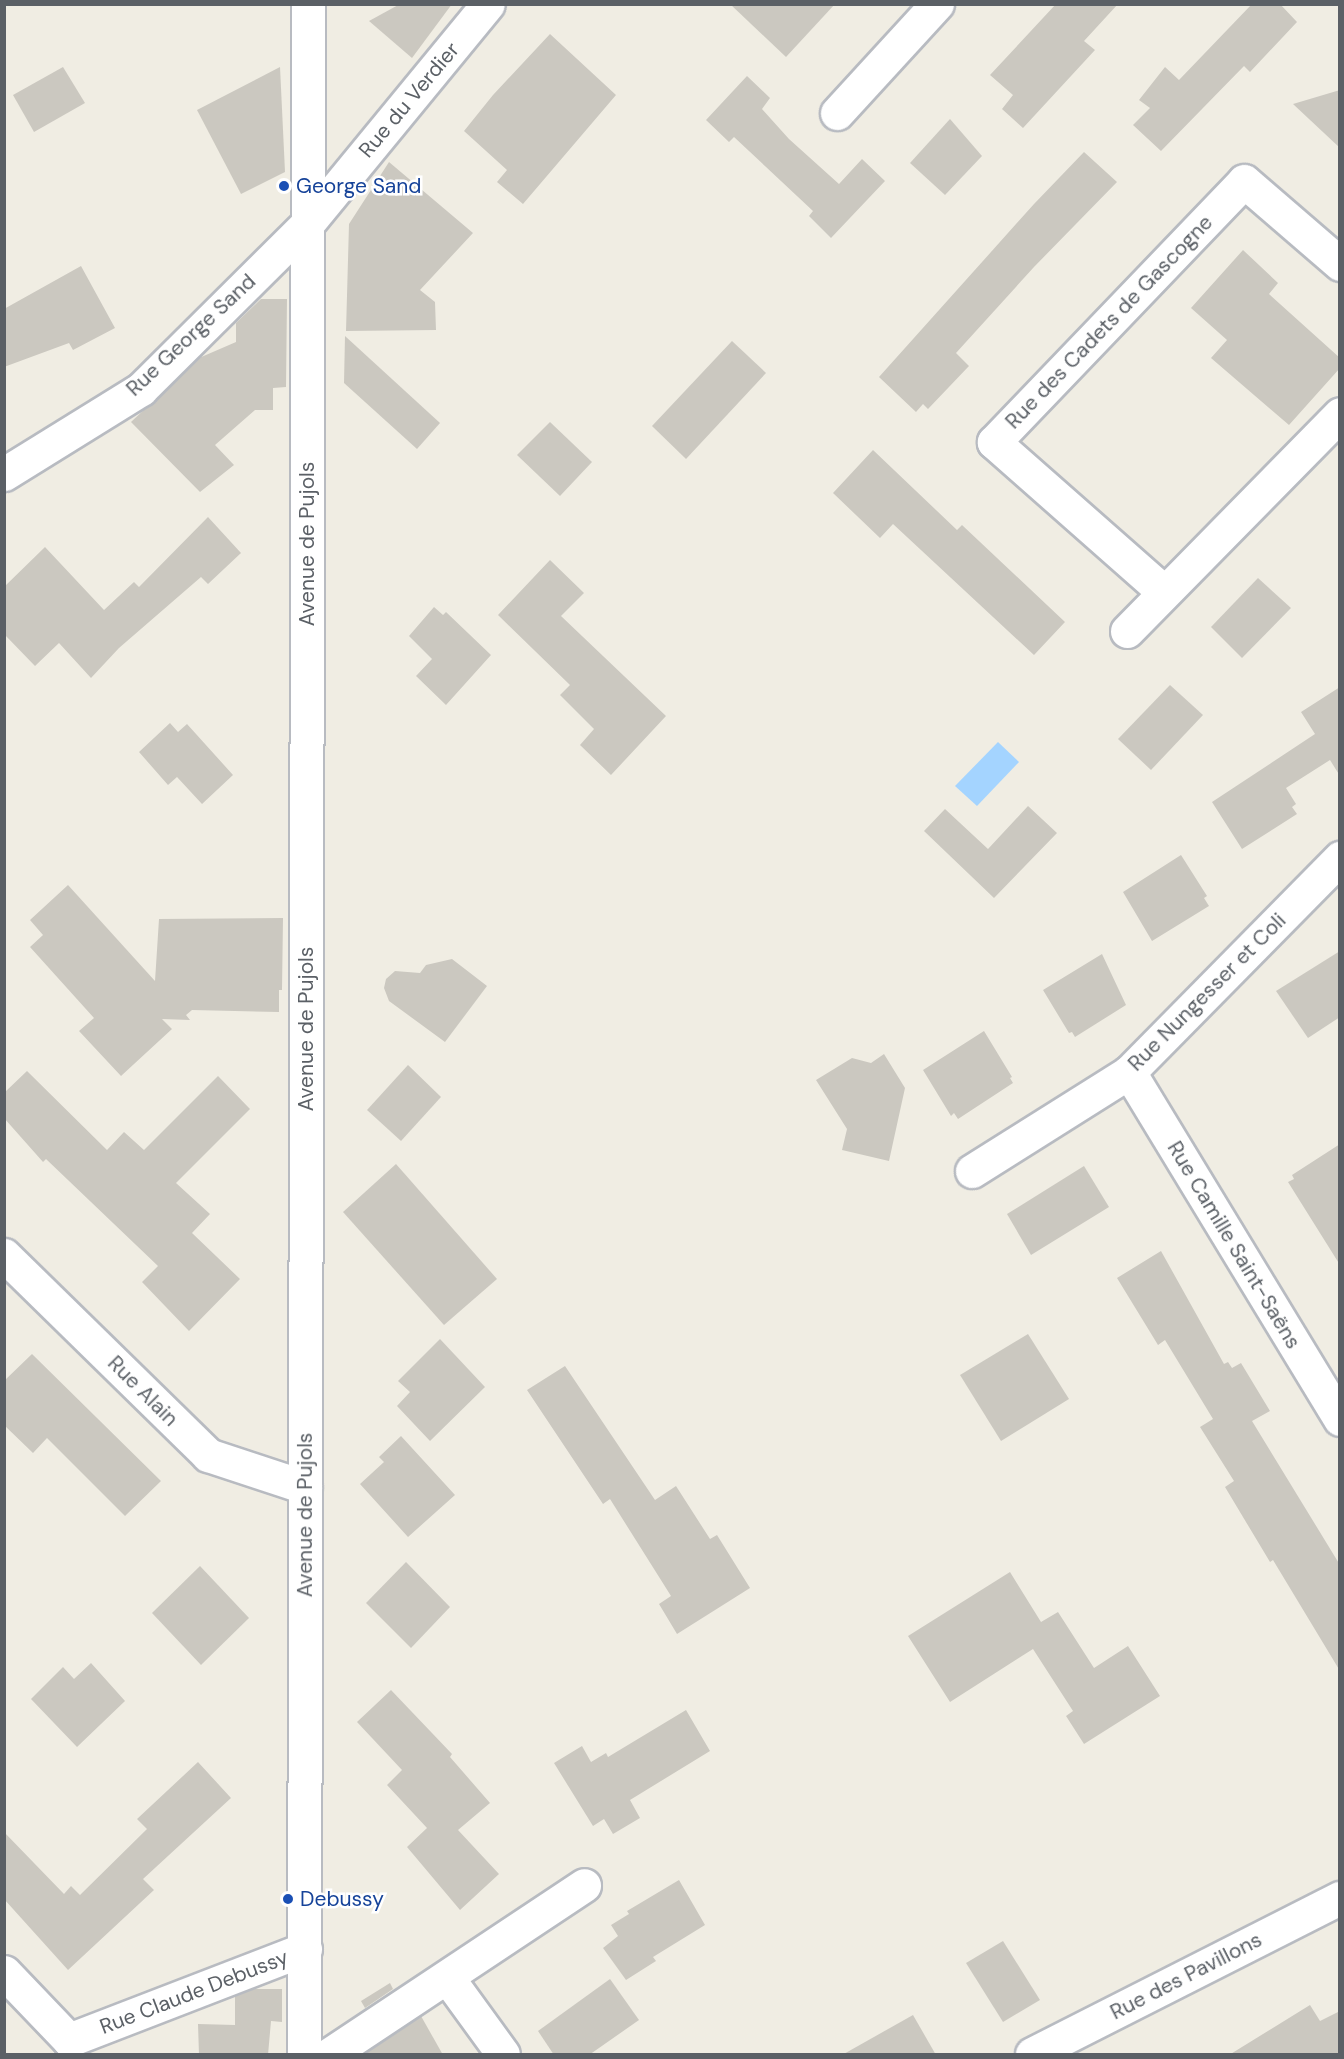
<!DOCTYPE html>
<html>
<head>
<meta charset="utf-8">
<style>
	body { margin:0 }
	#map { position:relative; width:1344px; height:2059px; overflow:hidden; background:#f0ede3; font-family:"DM Sans",sans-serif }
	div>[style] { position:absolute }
	.water>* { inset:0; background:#a4d4ff }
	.building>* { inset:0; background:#cbc8c0 }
	.roads { filter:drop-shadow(2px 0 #b8bbc1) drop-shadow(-2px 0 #b8bbc1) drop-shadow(0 2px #b8bbc1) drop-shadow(0 -2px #b8bbc1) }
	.minor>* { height:33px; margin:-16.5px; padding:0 16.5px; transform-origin:16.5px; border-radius:16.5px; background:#fff }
	.secondary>* { height:33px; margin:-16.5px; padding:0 16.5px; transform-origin:16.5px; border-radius:16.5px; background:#fff }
	.dots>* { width:16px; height:16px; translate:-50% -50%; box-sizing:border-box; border:3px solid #fff; border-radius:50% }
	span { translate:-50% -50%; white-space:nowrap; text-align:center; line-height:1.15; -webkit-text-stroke:5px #fff; paint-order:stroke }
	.street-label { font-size:21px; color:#5b6066 }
	.transit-label { font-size:21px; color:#164399 }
	.left { translate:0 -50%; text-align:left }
	.frame { position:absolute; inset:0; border:6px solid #5b6066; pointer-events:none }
</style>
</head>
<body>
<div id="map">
	<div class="water">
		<i style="clip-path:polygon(998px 742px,1019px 762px,977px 806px,955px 786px)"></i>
	</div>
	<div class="building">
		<i style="clip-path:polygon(400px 4px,452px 4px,412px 58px,369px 21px)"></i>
		<i style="clip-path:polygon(730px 4px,835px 4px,786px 57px)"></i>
		<i style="clip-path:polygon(1056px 4px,1118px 4px,1084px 41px,1095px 50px,1023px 128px,1002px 109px,1013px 95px,990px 75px)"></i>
		<i style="clip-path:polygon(1252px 4px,1280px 4px,1297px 22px,1250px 72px,1244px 66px,1161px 151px,1133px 125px,1150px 108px,1139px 100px,1165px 67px,1179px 80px)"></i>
		<i style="clip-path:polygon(550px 34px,616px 95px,523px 204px,497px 182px,507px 170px,464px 131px,493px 95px)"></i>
		<i style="clip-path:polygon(63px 67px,85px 103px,34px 132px,13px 95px)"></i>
		<i style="clip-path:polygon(280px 67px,285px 172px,241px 194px,197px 110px)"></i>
		<i style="clip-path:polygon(747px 76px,770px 98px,762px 109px,789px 139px,839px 184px,862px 159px,885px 181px,831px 238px,809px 216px,813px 211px,734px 137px,729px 142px,706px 120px)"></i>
		<i style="clip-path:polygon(1340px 90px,1340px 148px,1293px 104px)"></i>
		<i style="clip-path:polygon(950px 119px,982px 156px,945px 195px,910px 163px)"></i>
		<i style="clip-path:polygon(1084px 152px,1117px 182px,1034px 267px,956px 353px,969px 366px,928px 409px,923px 404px,916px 412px,879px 377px,1034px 204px)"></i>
		<i style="clip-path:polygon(389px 162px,473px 233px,420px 290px,435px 302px,436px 330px,346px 331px,349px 224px)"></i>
		<i style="clip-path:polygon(1243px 250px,1278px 283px,1269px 294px,1340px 358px,1340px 368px,1289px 425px,1211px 358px,1227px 340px,1191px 308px)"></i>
		<i style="clip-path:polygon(81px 266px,115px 328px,73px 350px,69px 343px,4px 367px,4px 309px)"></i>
		<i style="clip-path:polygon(261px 299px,287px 299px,286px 387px,273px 388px,273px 410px,255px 410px,215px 445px,234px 465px,200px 492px,131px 422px,199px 358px,236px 342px,236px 323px)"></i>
		<i style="clip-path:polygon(345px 336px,440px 423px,417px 449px,344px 383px)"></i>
		<i style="clip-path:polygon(732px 341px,766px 373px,686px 459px,652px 426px)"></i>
		<i style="clip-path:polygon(550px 422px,592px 462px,560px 496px,517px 455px)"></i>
		<i style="clip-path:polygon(873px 450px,957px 530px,962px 525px,1065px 622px,1034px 655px,893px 524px,880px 538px,833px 493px)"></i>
		<i style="clip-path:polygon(208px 517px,241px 553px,208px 584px,201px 577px,119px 648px,91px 678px,59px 643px,35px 666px,4px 634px,4px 587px,45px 547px,104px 610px,134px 582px,139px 587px)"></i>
		<i style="clip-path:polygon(550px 560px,584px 593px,561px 616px,666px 716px,611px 775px,580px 745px,594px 729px,560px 695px,570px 685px,498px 615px)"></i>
		<i style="clip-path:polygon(1258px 578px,1291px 608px,1242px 658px,1211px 627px)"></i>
		<i style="clip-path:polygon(434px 607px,443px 615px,446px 612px,491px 655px,446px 705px,416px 676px,432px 659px,409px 636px)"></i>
		<i style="clip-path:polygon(1170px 685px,1203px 715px,1151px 770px,1118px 739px)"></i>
		<i style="clip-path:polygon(1340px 687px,1340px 776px,1330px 760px,1286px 788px,1296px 804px,1292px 807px,1297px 814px,1242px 849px,1212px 802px,1315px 734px,1301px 712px)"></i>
		<i style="clip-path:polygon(170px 723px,178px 732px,187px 724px,233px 775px,202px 804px,177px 777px,168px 785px,139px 752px)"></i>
		<i style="clip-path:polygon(1028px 806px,1057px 833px,994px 898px,924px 831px,945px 809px,988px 849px)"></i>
		<i style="clip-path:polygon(1181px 855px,1207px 896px,1204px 898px,1209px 906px,1152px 941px,1123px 892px)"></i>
		<i style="clip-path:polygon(68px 885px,155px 981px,159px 919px,283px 918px,282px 990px,279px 990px,279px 1012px,192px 1010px,186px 1015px,190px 1020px,162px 1019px,172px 1029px,121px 1076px,79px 1031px,94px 1018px,30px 947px,43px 935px,30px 920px)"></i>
		<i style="clip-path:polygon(1340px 951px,1340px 1017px,1308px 1038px,1276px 991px)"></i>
		<i style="clip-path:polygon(1102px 954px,1126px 1005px,1075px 1037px,1072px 1032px,1069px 1033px,1043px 990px)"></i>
		<i style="clip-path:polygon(452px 959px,487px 986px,445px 1042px,389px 1001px,384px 988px,386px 979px,395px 971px,420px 973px,426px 965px)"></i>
		<i style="clip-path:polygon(984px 1031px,1012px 1077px,1010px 1078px,1013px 1083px,958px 1119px,954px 1113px,951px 1116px,923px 1070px)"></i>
		<i style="clip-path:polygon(884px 1054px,905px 1088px,889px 1161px,842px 1150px,847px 1129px,816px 1080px,852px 1058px,871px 1063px)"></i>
		<i style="clip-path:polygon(408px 1065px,441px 1097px,401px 1141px,367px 1110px)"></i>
		<i style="clip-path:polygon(27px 1071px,107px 1150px,124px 1132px,144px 1150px,218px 1076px,250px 1109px,176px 1183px,210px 1214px,192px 1233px,240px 1279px,189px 1331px,142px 1282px,158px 1266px,46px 1159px,43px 1162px,4px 1118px,4px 1093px)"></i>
		<i style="clip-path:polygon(1340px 1144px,1340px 1265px,1288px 1182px,1294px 1179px,1292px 1175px)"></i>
		<i style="clip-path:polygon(396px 1164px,497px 1279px,444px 1325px,343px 1212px)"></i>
		<i style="clip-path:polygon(1084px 1166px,1109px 1207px,1031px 1255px,1007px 1214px)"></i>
		<i style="clip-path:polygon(1161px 1251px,1224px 1364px,1228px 1362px,1232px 1368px,1241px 1363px,1270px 1411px,1252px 1421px,1340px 1565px,1340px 1671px,1273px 1560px,1270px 1562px,1225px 1487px,1234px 1481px,1200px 1427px,1213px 1419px,1165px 1340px,1158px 1345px,1117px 1278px)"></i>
		<i style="clip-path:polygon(1028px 1334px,1069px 1399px,1001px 1441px,960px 1375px)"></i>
		<i style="clip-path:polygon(440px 1339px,485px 1387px,430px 1441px,397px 1406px,410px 1392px,398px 1381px)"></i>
		<i style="clip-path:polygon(32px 1354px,161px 1481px,125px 1516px,47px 1438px,33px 1453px,4px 1425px,4px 1381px)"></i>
		<i style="clip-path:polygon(565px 1366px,655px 1500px,676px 1486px,710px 1539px,717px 1535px,750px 1588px,677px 1634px,659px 1604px,671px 1596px,610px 1499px,603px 1504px,527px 1390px)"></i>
		<i style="clip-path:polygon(401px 1436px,455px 1495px,408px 1537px,360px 1484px,384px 1462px,379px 1457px)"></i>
		<i style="clip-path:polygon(406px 1562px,450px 1607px,411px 1648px,366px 1603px)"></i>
		<i style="clip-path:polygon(200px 1566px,249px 1618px,201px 1665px,152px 1613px)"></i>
		<i style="clip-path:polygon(1010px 1572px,1041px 1622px,1058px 1612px,1094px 1668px,1128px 1646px,1160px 1696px,1084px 1744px,1066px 1716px,1073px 1711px,1033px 1649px,950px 1702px,908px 1636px)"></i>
		<i style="clip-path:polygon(91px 1663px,125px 1701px,77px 1747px,31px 1699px,63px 1667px,74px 1679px)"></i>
		<i style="clip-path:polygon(391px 1690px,452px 1754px,450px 1757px,490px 1803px,458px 1830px,499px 1874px,460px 1910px,407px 1847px,427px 1828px,387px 1785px,402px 1770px,357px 1722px)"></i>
		<i style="clip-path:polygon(686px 1710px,710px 1751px,630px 1800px,640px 1818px,613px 1834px,604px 1819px,593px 1826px,554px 1763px,582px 1746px,591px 1762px,606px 1753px,608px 1757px)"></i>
		<i style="clip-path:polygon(198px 1762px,231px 1798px,143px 1879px,154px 1890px,68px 1970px,4px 1899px,4px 1832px,64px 1894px,71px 1886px,80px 1895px,147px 1829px,137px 1819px)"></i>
		<i style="clip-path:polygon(679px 1880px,705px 1925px,653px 1957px,656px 1961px,626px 1980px,603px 1948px,618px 1936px,611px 1925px,629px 1914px,627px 1911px)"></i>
		<i style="clip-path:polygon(1003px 1941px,1040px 2000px,1003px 2022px,966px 1963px)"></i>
		<i style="clip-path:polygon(610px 1979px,639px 2020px,589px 2055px,554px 2055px,538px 2031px)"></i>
		<i style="clip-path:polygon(390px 1983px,393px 1989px,365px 2008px,361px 2001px)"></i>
		<i style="clip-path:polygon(254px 1989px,282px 1989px,282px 2022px,271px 2021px,268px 2055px,199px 2055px,198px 2024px,235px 2025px,235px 1996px)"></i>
		<i style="clip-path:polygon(1310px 2005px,1320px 2021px,1340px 2011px,1340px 2055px,1229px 2055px)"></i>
		<i style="clip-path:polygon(913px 2015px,936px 2055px,842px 2055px)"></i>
		<i style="clip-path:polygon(421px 2016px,443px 2055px,363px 2055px)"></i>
	</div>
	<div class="roads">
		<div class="minor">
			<i style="left:837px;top:113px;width:148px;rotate:-47.5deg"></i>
			<i style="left:4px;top:474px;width:161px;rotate:-31.8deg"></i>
			<i style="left:141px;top:389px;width:235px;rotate:-44.8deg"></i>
			<i style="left:308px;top:223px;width:283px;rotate:-50.6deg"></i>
			<i style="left:1164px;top:592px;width:227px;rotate:-138.6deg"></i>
			<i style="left:994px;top:442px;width:361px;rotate:-46.2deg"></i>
			<i style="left:1244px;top:181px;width:127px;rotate:40.8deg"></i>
			<i style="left:1127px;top:631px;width:304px;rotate:-45.5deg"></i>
			<i style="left:1129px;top:1072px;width:406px;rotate:58.7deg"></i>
			<i style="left:972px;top:1171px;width:186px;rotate:-32.2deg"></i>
			<i style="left:1129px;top:1072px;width:301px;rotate:-45.4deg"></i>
			<i style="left:4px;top:1255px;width:286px;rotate:44.4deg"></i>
			<i style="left:208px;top:1455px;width:102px;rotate:18.3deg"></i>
			<i style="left:4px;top:1972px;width:94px;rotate:46.3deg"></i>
			<i style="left:69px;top:2040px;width:253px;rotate:-21.1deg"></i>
			<i style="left:447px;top:1977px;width:95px;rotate:54deg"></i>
			<i style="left:330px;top:2054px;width:305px;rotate:-33.6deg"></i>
			<i style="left:1032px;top:2054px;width:345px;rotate:-26.9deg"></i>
		</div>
		<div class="secondary">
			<i style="left:304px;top:2054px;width:2050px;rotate:-89.89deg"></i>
		</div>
	</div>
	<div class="dots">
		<i style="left:284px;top:186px;background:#1a4fb4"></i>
		<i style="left:288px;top:1899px;background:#1a4fb4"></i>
	</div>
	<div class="street-label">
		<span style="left:409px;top:100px;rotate:-50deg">Rue du Verdier</span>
		<span style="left:1109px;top:322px;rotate:-46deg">Rue des Cadets de Gascogne</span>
		<span style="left:191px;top:335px;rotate:-43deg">Rue George Sand</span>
		<span style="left:307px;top:544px;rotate:-90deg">Avenue de Pujols</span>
		<span style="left:1207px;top:992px;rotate:-45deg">Rue Nungesser et Coli</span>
		<span style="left:306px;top:1029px;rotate:-90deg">Avenue de Pujols</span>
		<span style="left:1234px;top:1245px;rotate:59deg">Rue Camille Saint-Saëns</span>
		<span style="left:143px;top:1391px;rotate:45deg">Rue Alain</span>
		<span style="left:305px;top:1515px;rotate:-90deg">Avenue de Pujols</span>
		<span style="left:1186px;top:1976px;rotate:-27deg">Rue des Pavillons</span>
		<span style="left:194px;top:1992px;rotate:-21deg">Rue Claude Debussy</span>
	</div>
	<div class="transit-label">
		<span class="left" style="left:296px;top:186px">George Sand</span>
		<span class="left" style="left:300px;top:1899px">Debussy</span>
	</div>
	<div class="frame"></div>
</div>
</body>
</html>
